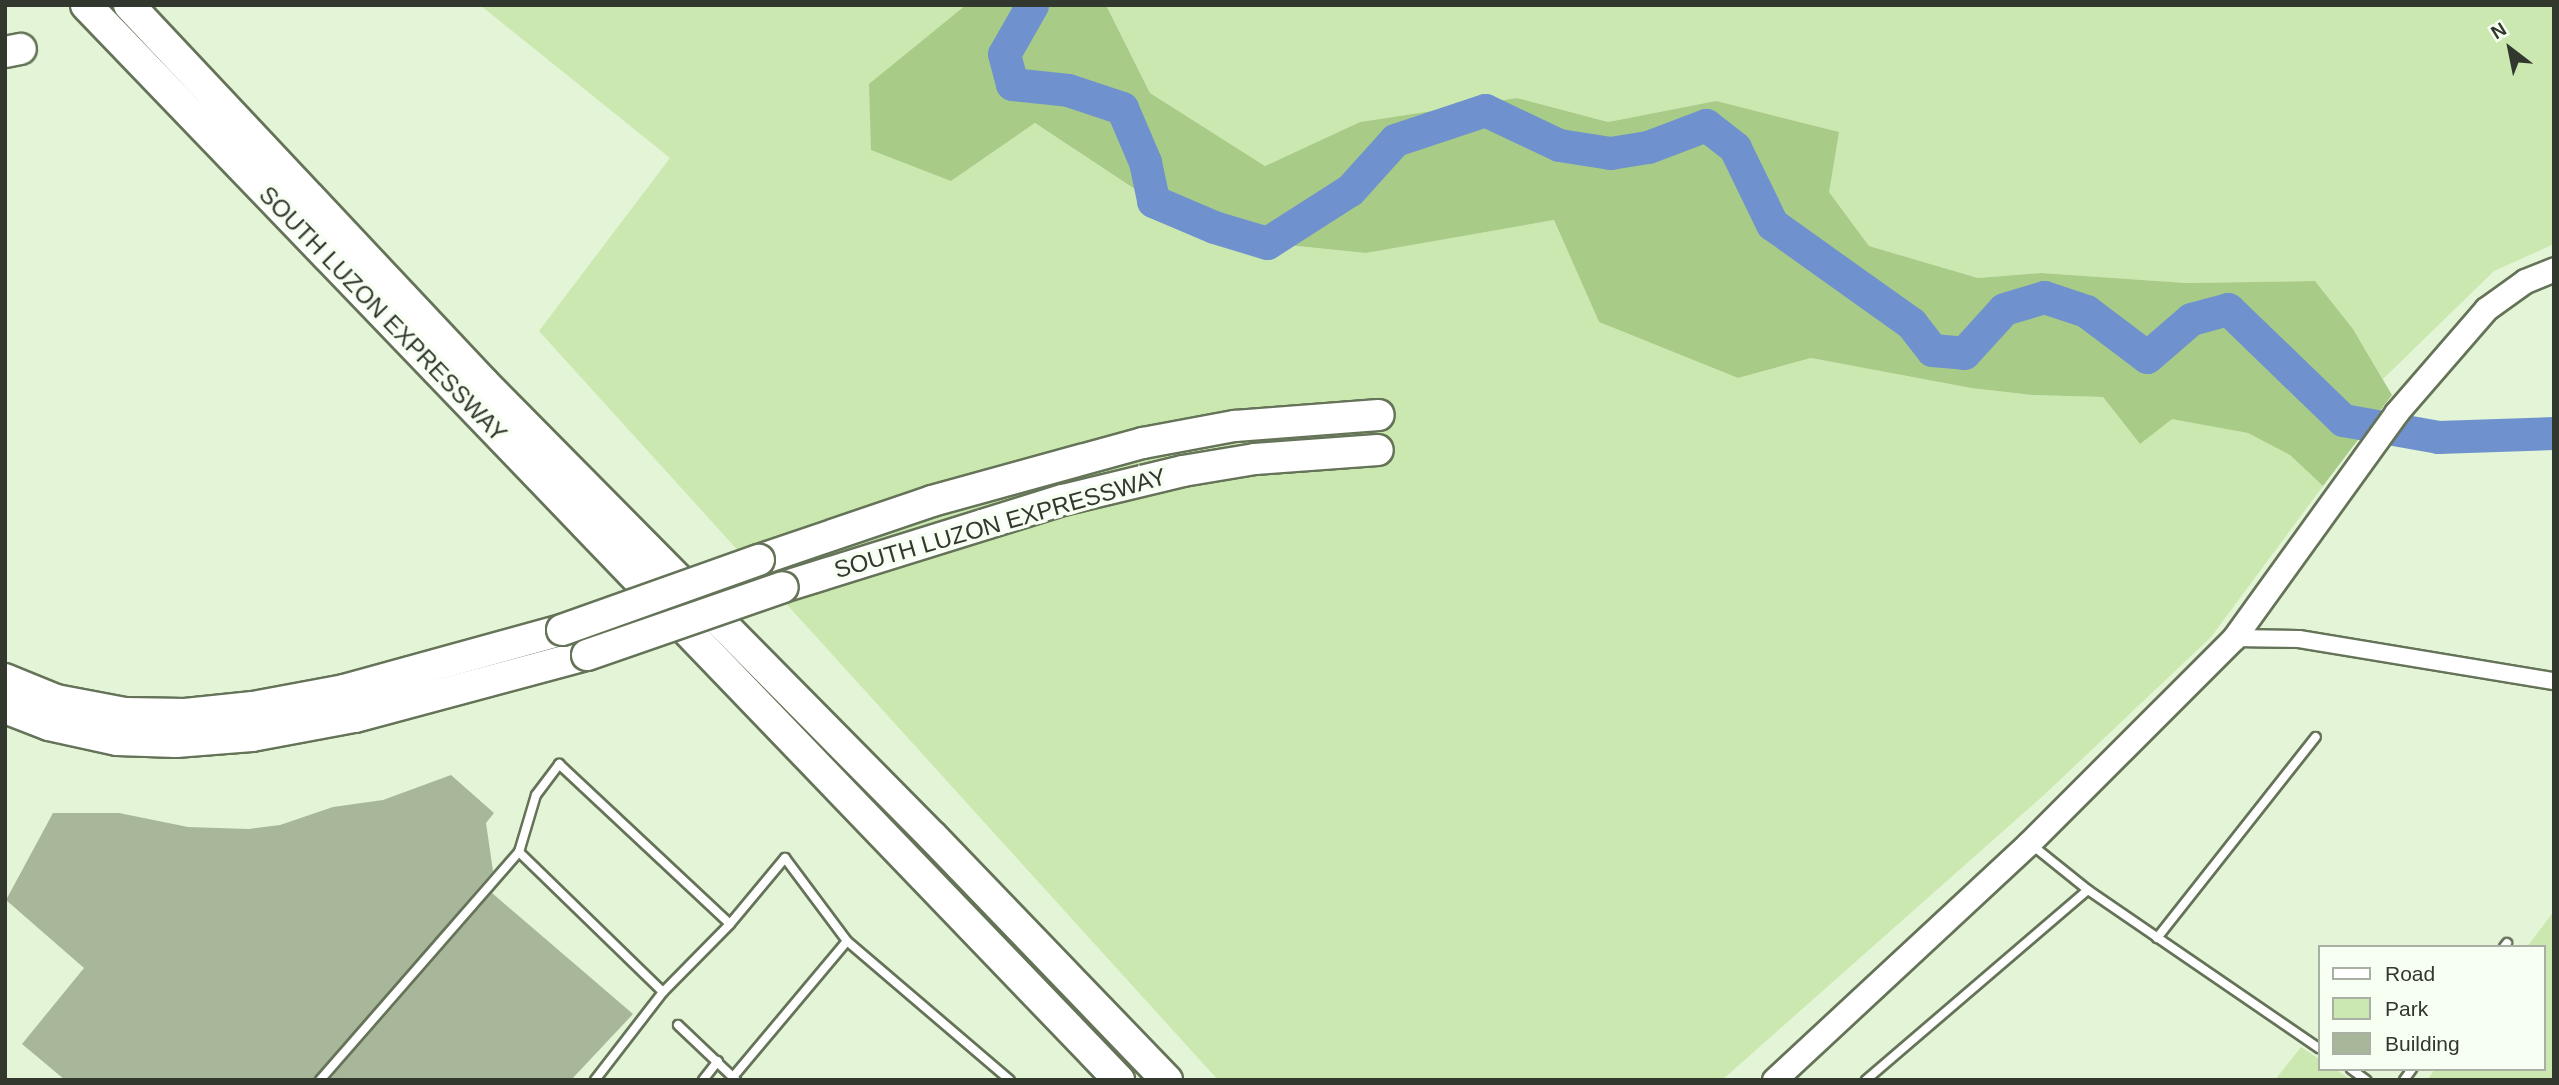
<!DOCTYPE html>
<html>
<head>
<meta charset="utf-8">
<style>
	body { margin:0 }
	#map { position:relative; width:2559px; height:1085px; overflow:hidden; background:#e4f4d6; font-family:Arial,sans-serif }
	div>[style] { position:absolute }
	.green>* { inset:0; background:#cae8af }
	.forest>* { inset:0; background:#a8cb87 }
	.river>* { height:33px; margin:-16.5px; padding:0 16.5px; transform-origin:16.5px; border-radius:16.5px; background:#6f92ce }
	.building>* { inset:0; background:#a8b79a }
	.roads { filter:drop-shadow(2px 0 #657358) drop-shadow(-2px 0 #657358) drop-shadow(0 2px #657358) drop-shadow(0 -2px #657358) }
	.lane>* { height:8px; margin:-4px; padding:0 4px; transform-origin:4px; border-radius:4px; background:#fff }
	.street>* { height:16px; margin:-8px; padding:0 8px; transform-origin:8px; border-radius:8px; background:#fff }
	.secondary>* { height:23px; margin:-11.5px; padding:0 11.5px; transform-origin:11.5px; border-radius:11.5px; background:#fff }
	.highway>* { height:30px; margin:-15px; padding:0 15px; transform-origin:15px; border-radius:15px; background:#fff }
	.bridges { filter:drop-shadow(2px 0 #657358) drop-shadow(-2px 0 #657358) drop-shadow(0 2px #657358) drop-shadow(0 -2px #657358) }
	.highway-bridge>* { height:30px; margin:-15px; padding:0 15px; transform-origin:15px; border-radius:15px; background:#fff }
	span { translate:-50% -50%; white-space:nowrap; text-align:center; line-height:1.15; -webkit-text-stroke:7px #f7fef2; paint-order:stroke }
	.street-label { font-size:24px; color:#32382d }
	.frame { position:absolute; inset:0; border:7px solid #32382d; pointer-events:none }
	.legend { position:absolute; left:2318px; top:945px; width:228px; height:126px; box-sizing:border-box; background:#f7fef2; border:2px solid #a8afa3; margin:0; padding:9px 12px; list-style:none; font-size:21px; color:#32382d }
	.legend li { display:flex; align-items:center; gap:14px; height:35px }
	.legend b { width:35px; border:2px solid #a8afa3 }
	.north { position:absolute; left:2475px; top:14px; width:70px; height:70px; -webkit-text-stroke:5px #f7fef2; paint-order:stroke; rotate:328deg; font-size:19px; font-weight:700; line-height:28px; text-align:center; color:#32382d }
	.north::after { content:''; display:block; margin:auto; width:24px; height:32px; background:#32382d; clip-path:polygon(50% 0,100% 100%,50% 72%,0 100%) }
</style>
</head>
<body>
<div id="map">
	<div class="green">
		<i style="clip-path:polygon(480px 5px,966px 5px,962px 10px,951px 181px,1035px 123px,1153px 201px,1214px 227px,1267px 243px,1366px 253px,1554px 220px,1599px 322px,1738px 378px,1811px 358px,1971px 388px,2032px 395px,2103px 397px,2140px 444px,2172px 418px,2248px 433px,2290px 455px,2323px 486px,2211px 637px,2044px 795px,1722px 1080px,1218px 1080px,539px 331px,670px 158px)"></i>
		<i style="clip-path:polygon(1106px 5px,2554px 5px,2554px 244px,2494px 271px,2383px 379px,2353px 329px,2315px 281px,2186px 283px,2041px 273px,1978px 278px,1869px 246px,1829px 192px,1717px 101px,1608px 122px,1517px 98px,1360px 122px,1265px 166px,1150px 93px)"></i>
		<i style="clip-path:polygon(2554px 911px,2554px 1080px,2427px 1080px,2435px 1069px,2543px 1069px,2543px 947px,2527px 947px)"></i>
		<i style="clip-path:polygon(2301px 1047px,2319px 1059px,2319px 1069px,2335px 1069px,2351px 1080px,2275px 1080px)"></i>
	</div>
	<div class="forest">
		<i style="clip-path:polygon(966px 5px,1106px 5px,1150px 93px,1265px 166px,1360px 122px,1517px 98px,1608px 122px,1716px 101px,1839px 132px,1829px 192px,1869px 246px,1978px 278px,2041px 273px,2186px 283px,2315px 281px,2353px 329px,2392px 395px,2323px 486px,2290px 455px,2248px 433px,2172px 419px,2140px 444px,2103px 397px,2032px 395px,1971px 388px,1811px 358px,1738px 378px,1599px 322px,1554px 220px,1366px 253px,1267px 243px,1214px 227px,1153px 201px,1035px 123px,951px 181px,871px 150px,869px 84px)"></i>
	</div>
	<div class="river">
		<i style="left:1032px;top:5px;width:56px;rotate:119.7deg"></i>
		<i style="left:1004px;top:54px;width:31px;rotate:75deg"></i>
		<i style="left:1012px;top:84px;width:56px;rotate:6.1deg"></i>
		<i style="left:1068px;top:90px;width:57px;rotate:18.4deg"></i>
		<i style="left:1122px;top:108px;width:59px;rotate:66.9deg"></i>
		<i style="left:1145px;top:162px;width:40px;rotate:78deg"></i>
		<i style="left:1153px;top:201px;width:66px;rotate:23.1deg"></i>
		<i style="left:1214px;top:227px;width:55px;rotate:16.8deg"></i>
		<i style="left:1267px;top:243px;width:98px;rotate:-32.6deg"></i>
		<i style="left:1350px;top:190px;width:67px;rotate:-48deg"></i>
		<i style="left:1395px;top:140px;width:95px;rotate:-18.4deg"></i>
		<i style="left:1485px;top:110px;width:82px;rotate:25.3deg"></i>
		<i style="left:1559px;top:145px;width:52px;rotate:8.9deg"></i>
		<i style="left:1610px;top:153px;width:38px;rotate:-9deg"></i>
		<i style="left:1648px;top:147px;width:62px;rotate:-20.8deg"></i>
		<i style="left:1706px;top:125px;width:37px;rotate:38deg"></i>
		<i style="left:1735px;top:148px;width:85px;rotate:64deg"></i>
		<i style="left:1772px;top:224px;width:171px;rotate:35.5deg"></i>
		<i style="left:1911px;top:323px;width:34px;rotate:52deg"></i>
		<i style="left:1932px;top:350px;width:32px;rotate:5deg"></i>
		<i style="left:1964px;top:353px;width:59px;rotate:-47.7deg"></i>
		<i style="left:2004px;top:309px;width:42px;rotate:-16.7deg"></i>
		<i style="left:2044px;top:297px;width:44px;rotate:18.4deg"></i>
		<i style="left:2086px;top:311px;width:76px;rotate:37deg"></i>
		<i style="left:2147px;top:357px;width:58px;rotate:-40.8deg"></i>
		<i style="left:2191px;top:319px;width:38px;rotate:-15deg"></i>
		<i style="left:2228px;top:309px;width:160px;rotate:44deg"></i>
		<i style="left:2343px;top:420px;width:97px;rotate:10.1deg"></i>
		<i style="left:2438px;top:437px;width:116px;rotate:-2deg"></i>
	</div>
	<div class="building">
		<i style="clip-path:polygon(451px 775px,494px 813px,486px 823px,493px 871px,314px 1080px,65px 1080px,22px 1044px,84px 968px,6px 900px,53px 813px,119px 813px,188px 827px,249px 829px,280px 825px,333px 807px,383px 800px)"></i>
		<i style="clip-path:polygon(492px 893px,633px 1014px,571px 1080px,329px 1080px)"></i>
	</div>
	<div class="roads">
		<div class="lane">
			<i style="left:2032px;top:845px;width:72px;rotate:38.8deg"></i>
			<i style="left:2088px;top:890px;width:280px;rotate:34.4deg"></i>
			<i style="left:2157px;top:938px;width:256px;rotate:-51.7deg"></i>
			<i style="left:2504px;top:947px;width:5px;rotate:-53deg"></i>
			<i style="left:663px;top:992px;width:201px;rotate:-135.8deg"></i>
			<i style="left:519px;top:852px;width:59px;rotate:-73.4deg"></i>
			<i style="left:536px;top:795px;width:39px;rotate:-53deg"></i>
			<i style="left:559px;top:764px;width:234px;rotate:43.1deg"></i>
			<i style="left:678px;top:1025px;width:80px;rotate:43.5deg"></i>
			<i style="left:2351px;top:1069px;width:19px;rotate:36deg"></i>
			<i style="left:733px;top:1077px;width:177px;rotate:-50deg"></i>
			<i style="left:320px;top:1080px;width:303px;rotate:-48.9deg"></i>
			<i style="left:595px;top:1080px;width:111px;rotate:-52.3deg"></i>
			<i style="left:663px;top:992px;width:95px;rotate:-45.4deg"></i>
			<i style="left:730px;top:924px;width:86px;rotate:-50.2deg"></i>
			<i style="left:785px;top:858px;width:104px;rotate:53.2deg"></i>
			<i style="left:847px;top:941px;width:214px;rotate:40.5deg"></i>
			<i style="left:703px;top:1080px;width:24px;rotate:-52deg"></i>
			<i style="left:1866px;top:1080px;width:292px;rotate:-40.6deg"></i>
			<i style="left:2404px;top:1080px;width:14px;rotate:-54deg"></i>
		</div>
		<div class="street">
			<i style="left:2234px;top:638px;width:65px;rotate:0.9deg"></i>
			<i style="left:2299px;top:639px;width:258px;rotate:9.4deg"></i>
		</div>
		<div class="secondary">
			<i style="left:1774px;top:1080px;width:348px;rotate:-42.9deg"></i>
			<i style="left:2029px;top:843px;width:290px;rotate:-45deg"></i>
			<i style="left:2234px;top:638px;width:277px;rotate:-54.2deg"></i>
			<i style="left:2396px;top:413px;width:138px;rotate:-49.1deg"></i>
			<i style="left:2486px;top:309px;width:48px;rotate:-35.7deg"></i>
			<i style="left:2525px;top:281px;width:31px;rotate:-22deg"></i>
		</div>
		<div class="highway">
			<i style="left:86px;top:5px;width:1491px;rotate:46.14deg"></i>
			<i style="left:129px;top:5px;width:519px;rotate:46.8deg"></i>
			<i style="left:484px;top:383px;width:637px;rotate:45.32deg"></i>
			<i style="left:932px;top:836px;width:339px;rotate:46.1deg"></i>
			<i style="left:5px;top:52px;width:16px;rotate:-11deg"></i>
			<i style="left:759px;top:560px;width:183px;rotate:-18.8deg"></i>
			<i style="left:932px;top:501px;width:219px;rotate:-15.4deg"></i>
			<i style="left:1143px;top:443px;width:94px;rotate:-10.5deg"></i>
			<i style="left:1235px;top:426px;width:144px;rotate:-4.4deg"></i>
			<i style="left:783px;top:587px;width:293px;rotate:-17.3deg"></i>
			<i style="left:1063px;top:500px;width:123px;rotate:-13.6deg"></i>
			<i style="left:1183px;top:471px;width:73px;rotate:-9.5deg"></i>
			<i style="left:1255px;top:459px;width:123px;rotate:-4.2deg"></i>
			<i style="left:5px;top:679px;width:55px;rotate:22.4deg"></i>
			<i style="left:56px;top:700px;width:70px;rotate:10.7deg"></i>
			<i style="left:125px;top:713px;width:60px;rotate:1deg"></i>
			<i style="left:185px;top:714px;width:68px;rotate:-5.9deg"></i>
			<i style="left:253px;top:707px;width:93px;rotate:-10.6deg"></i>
			<i style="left:344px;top:690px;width:226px;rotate:-15.4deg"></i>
			<i style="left:5px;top:708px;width:47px;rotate:21.1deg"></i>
			<i style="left:49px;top:725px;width:70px;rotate:12.4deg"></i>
			<i style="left:117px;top:740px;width:59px;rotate:1.9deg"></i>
			<i style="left:176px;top:742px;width:76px;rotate:-4.5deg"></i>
			<i style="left:252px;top:736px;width:105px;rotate:-10.5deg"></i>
			<i style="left:355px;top:717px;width:240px;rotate:-15deg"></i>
		</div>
	</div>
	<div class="bridges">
		<div class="highway-bridge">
			<i style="left:562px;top:630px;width:209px;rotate:-19.6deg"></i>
			<i style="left:587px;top:655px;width:207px;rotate:-19.1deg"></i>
		</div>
	</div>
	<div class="street-label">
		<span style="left:383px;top:314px;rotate:46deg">SOUTH LUZON EXPRESSWAY</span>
		<span style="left:1000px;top:523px;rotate:-16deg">SOUTH LUZON EXPRESSWAY</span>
	</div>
	<div class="frame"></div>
	<ul class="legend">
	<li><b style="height:9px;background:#fff"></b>Road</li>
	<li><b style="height:19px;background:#cae8af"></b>Park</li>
	<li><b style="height:19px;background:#a8b79a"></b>Building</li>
	</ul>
	<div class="north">N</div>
</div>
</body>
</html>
